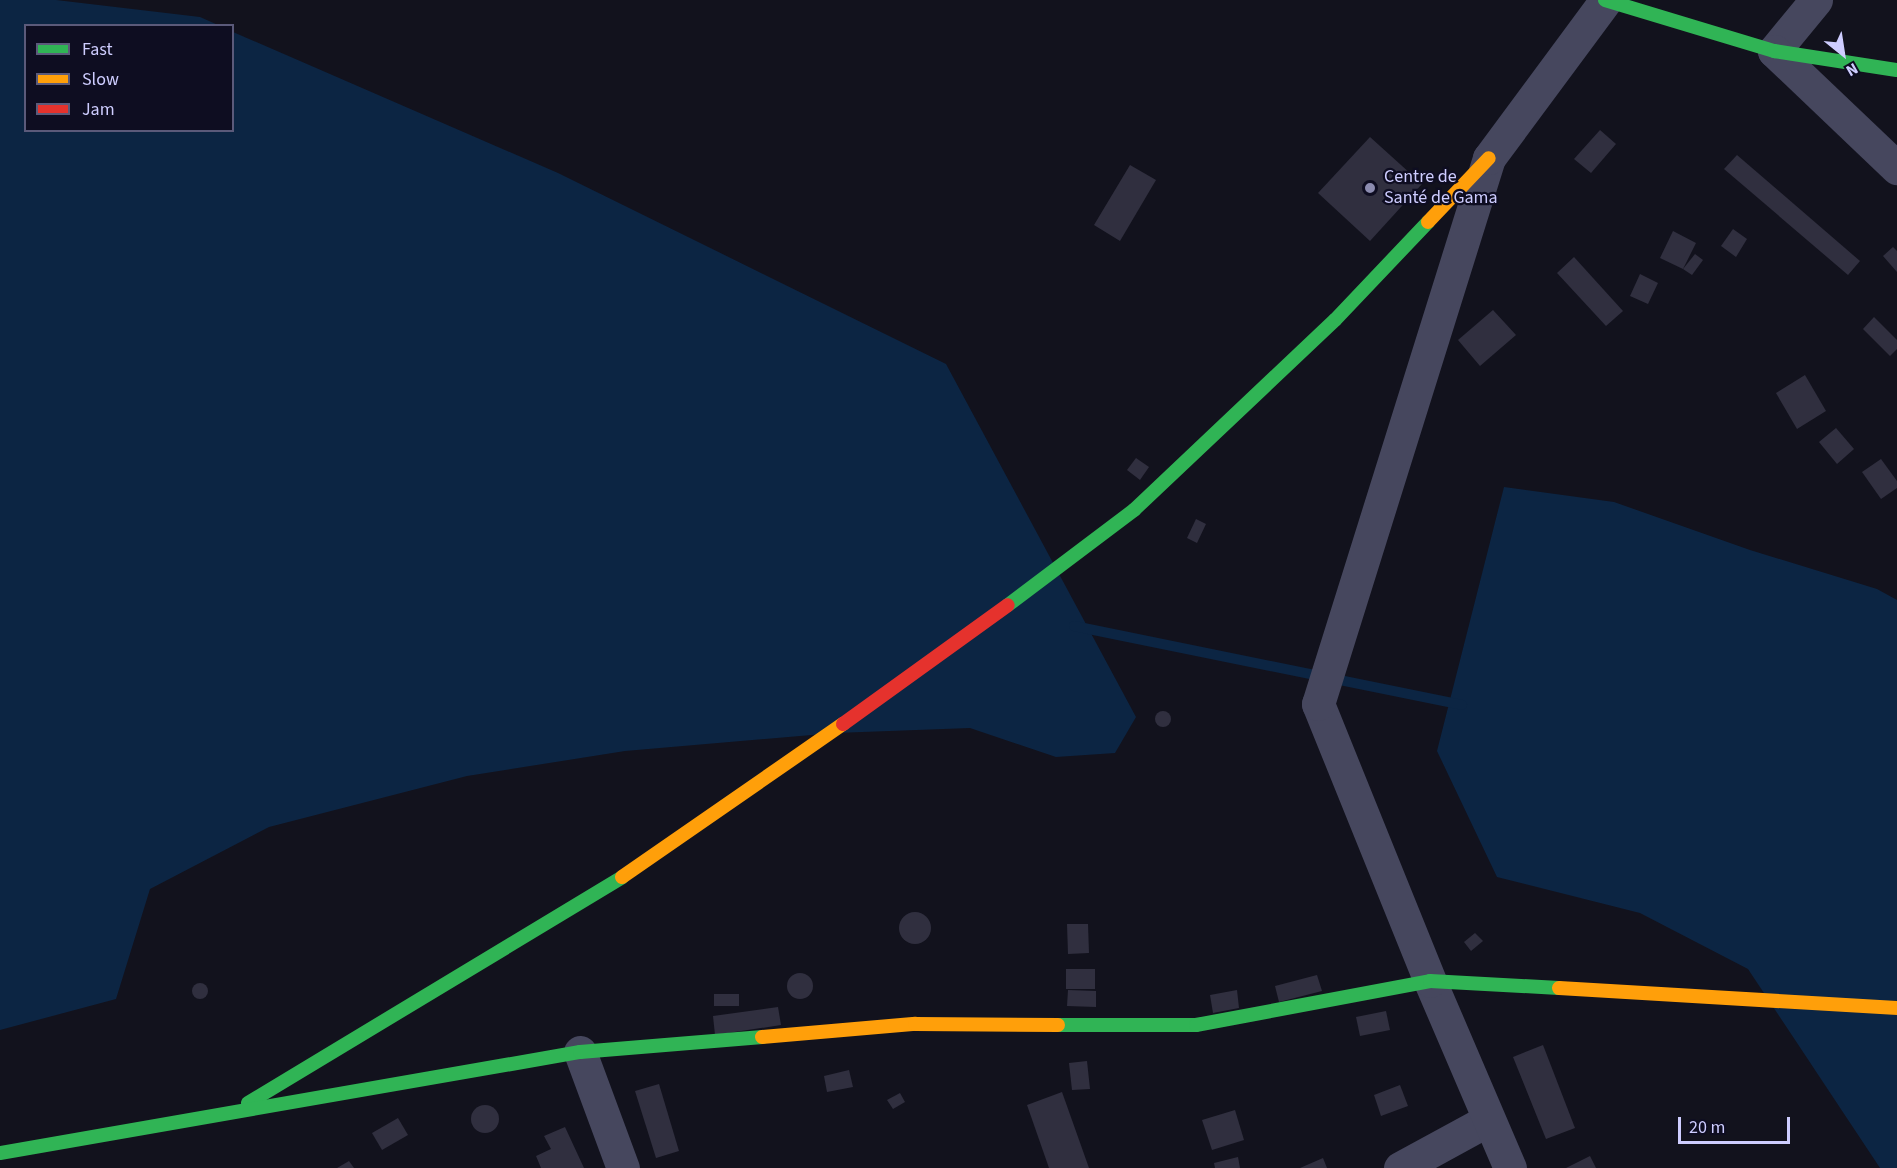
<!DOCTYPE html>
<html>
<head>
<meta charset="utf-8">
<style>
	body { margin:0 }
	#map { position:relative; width:1897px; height:1168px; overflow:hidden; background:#12121d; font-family:"Source Sans 3",sans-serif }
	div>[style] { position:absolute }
	.water>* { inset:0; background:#0c2543 }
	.stream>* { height:10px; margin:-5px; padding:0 5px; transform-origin:5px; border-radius:5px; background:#0c2543 }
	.building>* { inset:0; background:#302f3f }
	.round { border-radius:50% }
	.street>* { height:33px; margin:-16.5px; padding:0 16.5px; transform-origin:16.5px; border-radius:16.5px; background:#46475e }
	.fast>* { height:14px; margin:-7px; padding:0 7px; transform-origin:7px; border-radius:7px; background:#30b455 }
	.slow>* { height:14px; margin:-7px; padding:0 7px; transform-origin:7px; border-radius:7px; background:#ff9f0a }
	.jam>* { height:14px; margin:-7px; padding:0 7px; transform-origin:7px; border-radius:7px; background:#e5322d }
	.dots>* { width:16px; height:16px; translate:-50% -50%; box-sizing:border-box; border:3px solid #0e0d21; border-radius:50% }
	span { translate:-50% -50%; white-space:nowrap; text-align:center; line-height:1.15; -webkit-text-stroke:4.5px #0e0d21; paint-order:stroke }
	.poi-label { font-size:18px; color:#cecdff }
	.left { translate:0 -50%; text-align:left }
	.legend { position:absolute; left:24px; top:24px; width:210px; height:108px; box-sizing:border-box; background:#0e0d21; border:2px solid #5b5a7a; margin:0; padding:8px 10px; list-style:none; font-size:18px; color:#cecdff }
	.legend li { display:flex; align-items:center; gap:12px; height:30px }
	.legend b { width:30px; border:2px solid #5b5a7a }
	.north { position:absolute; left:1813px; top:24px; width:60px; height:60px; -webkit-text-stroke:4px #0e0d21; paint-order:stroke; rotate:150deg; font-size:16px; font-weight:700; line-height:24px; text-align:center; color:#cecdff }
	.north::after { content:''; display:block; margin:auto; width:21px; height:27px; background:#cecdff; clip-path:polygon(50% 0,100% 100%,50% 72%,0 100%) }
	.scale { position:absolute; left:1678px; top:1117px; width:112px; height:27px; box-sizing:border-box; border:3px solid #cecdff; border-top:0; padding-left:8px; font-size:18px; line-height:21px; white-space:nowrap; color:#cecdff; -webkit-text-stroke:4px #0e0d21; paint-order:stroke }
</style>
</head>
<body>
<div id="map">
	<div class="water">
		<i style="clip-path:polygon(0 0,56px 0,200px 17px,218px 25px,26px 26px,26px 130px,232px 130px,233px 32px,558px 173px,946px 364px,1136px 717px,1115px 753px,1056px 757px,970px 728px,835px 733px,625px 751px,467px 776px,269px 827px,150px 889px,116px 999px,0 1030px)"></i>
		<i style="clip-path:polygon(1504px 487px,1614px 502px,1750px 550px,1877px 589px,1897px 600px,1897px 1168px,1880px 1168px,1748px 969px,1640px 913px,1497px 877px,1437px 751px)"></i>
	</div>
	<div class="stream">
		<i style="left:1074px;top:626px;width:396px;rotate:11.5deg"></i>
	</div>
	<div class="building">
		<i style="clip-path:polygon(1600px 130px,1616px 144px,1591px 173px,1574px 159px)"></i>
		<i style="clip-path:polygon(1370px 137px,1422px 184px,1370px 241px,1318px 193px)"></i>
		<i style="clip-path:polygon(1737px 155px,1860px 261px,1848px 275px,1724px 169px)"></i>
		<i style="clip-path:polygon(1130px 165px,1156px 180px,1120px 241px,1094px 225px)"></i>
		<i style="clip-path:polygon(1733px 229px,1747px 239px,1736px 257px,1721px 246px)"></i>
		<i style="clip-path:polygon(1673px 231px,1696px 243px,1683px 269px,1660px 258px)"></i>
		<i style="clip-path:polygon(1893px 247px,1897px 251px,1897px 272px,1883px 256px)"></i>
		<i style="clip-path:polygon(1695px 254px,1703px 260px,1692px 275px,1683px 269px)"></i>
		<i style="clip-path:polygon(1574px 257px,1623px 311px,1606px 326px,1557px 273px)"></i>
		<i style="clip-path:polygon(1640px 274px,1658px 283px,1648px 304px,1630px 296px)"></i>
		<i style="clip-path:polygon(1493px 310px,1516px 335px,1480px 366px,1458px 340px)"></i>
		<i style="clip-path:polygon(1874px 317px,1897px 340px,1897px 349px,1890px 356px,1863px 329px)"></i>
		<i style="clip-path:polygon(1805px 375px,1826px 411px,1797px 429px,1776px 393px)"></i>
		<i style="clip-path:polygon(1836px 428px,1854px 449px,1837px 464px,1819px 442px)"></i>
		<i style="clip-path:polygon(1136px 458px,1149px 467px,1140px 480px,1127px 470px)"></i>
		<i style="clip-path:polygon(1881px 459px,1897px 481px,1897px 488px,1881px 499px,1862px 472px)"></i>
		<i style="clip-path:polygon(1196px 519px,1206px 524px,1197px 543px,1187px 538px)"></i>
		<i class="round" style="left:1155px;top:711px;width:16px;height:16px"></i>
		<i class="round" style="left:899px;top:912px;width:32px;height:32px"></i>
		<i style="clip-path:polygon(1067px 924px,1088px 924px,1089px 953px,1068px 954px)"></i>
		<i style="clip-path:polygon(1475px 933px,1483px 941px,1471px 951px,1464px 942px)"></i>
		<i style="clip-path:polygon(1066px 969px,1095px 969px,1095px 989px,1066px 989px)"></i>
		<i class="round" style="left:787px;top:973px;width:26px;height:26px"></i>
		<i style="clip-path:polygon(1317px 975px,1322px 991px,1279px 1002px,1275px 986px)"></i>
		<i class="round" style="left:192px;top:983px;width:16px;height:16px"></i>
		<i style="clip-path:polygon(1068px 990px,1096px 991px,1096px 1007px,1067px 1006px)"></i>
		<i style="clip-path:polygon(1237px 990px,1239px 1008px,1213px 1013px,1210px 995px)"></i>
		<i style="clip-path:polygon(714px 994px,739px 994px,739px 1006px,714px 1006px)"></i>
		<i style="clip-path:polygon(778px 1007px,781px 1025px,715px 1035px,713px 1016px)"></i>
		<i style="clip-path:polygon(1386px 1011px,1390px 1030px,1360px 1036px,1356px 1017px)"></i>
		<i style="clip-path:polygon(1543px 1045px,1575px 1128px,1546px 1139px,1513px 1057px)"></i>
		<i style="clip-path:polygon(1087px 1061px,1090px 1089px,1072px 1090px,1069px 1063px)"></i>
		<i style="clip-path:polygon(849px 1070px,853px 1087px,827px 1092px,824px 1076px)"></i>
		<i style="clip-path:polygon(659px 1084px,679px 1151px,656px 1158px,635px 1091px)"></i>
		<i style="clip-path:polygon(1400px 1085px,1408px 1106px,1381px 1116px,1374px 1095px)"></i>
		<i style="clip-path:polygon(1062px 1092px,1089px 1168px,1049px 1168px,1027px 1105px)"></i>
		<i style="clip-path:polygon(900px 1093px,905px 1102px,893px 1109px,887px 1100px)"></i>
		<i class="round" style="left:471px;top:1105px;width:28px;height:28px"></i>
		<i style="clip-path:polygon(1235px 1110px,1244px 1140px,1212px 1150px,1202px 1120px)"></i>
		<i style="clip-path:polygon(398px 1118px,408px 1135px,382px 1150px,372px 1133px)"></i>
		<i style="clip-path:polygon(565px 1127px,584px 1168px,541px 1168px,536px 1156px,551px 1149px,544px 1136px)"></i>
		<i style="clip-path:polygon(1590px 1156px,1596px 1168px,1566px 1168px)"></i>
		<i style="clip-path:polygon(1238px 1157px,1240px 1168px,1215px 1168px,1214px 1163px)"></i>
		<i style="clip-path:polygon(1323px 1158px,1327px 1168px,1300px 1168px)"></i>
		<i style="clip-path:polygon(349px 1161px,354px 1168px,337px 1168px)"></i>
	</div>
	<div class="street">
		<i style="left:1816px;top:0;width:66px;rotate:129.5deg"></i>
		<i style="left:1774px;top:51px;width:170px;rotate:43.6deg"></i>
		<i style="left:580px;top:1052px;width:124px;rotate:69.7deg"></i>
		<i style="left:1400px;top:1168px;width:100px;rotate:-28.6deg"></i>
		<i style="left:1510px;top:1168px;width:203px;rotate:-113.2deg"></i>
		<i style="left:1430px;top:981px;width:299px;rotate:-112deg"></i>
		<i style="left:1318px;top:704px;width:572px;rotate:-72.61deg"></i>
		<i style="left:1489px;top:158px;width:197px;rotate:-53.5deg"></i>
	</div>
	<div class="fast">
		<i style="left:1605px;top:0;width:177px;rotate:16.8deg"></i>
		<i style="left:1774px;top:51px;width:124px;rotate:8.8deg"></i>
		<i style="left:1008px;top:605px;width:158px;rotate:-37deg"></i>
		<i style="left:1134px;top:510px;width:277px;rotate:-43.4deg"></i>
		<i style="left:1335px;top:320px;width:135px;rotate:-46.5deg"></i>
		<i style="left:1058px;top:1025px;width:138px"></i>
		<i style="left:1196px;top:1025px;width:238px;rotate:-10.6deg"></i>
		<i style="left:1430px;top:981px;width:129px;rotate:3.1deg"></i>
		<i style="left:248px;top:1103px;width:437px;rotate:-31.1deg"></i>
		<i style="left:0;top:1153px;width:589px;rotate:-9.88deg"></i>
		<i style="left:580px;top:1052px;width:183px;rotate:-4.7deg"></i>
	</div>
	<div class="slow">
		<i style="left:1428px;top:222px;width:88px;rotate:-46.4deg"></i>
		<i style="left:622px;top:877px;width:269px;rotate:-34.7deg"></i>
		<i style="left:1559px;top:988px;width:339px;rotate:3.4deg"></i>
		<i style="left:762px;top:1037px;width:154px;rotate:-4.9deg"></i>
		<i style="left:915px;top:1024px;width:143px;rotate:0.4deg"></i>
	</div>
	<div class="jam">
		<i style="left:843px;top:724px;width:203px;rotate:-35.8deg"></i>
	</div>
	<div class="dots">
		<i style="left:1370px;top:188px;background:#8c8cb0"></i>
	</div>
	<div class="poi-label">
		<span class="left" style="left:1384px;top:188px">Centre de<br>Santé de Gama</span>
	</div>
	<ul class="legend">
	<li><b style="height:8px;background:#30b455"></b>Fast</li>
	<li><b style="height:8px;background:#ff9f0a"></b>Slow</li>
	<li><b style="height:8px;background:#e5322d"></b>Jam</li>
	</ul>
	<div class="north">N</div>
	<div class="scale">20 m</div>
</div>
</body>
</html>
